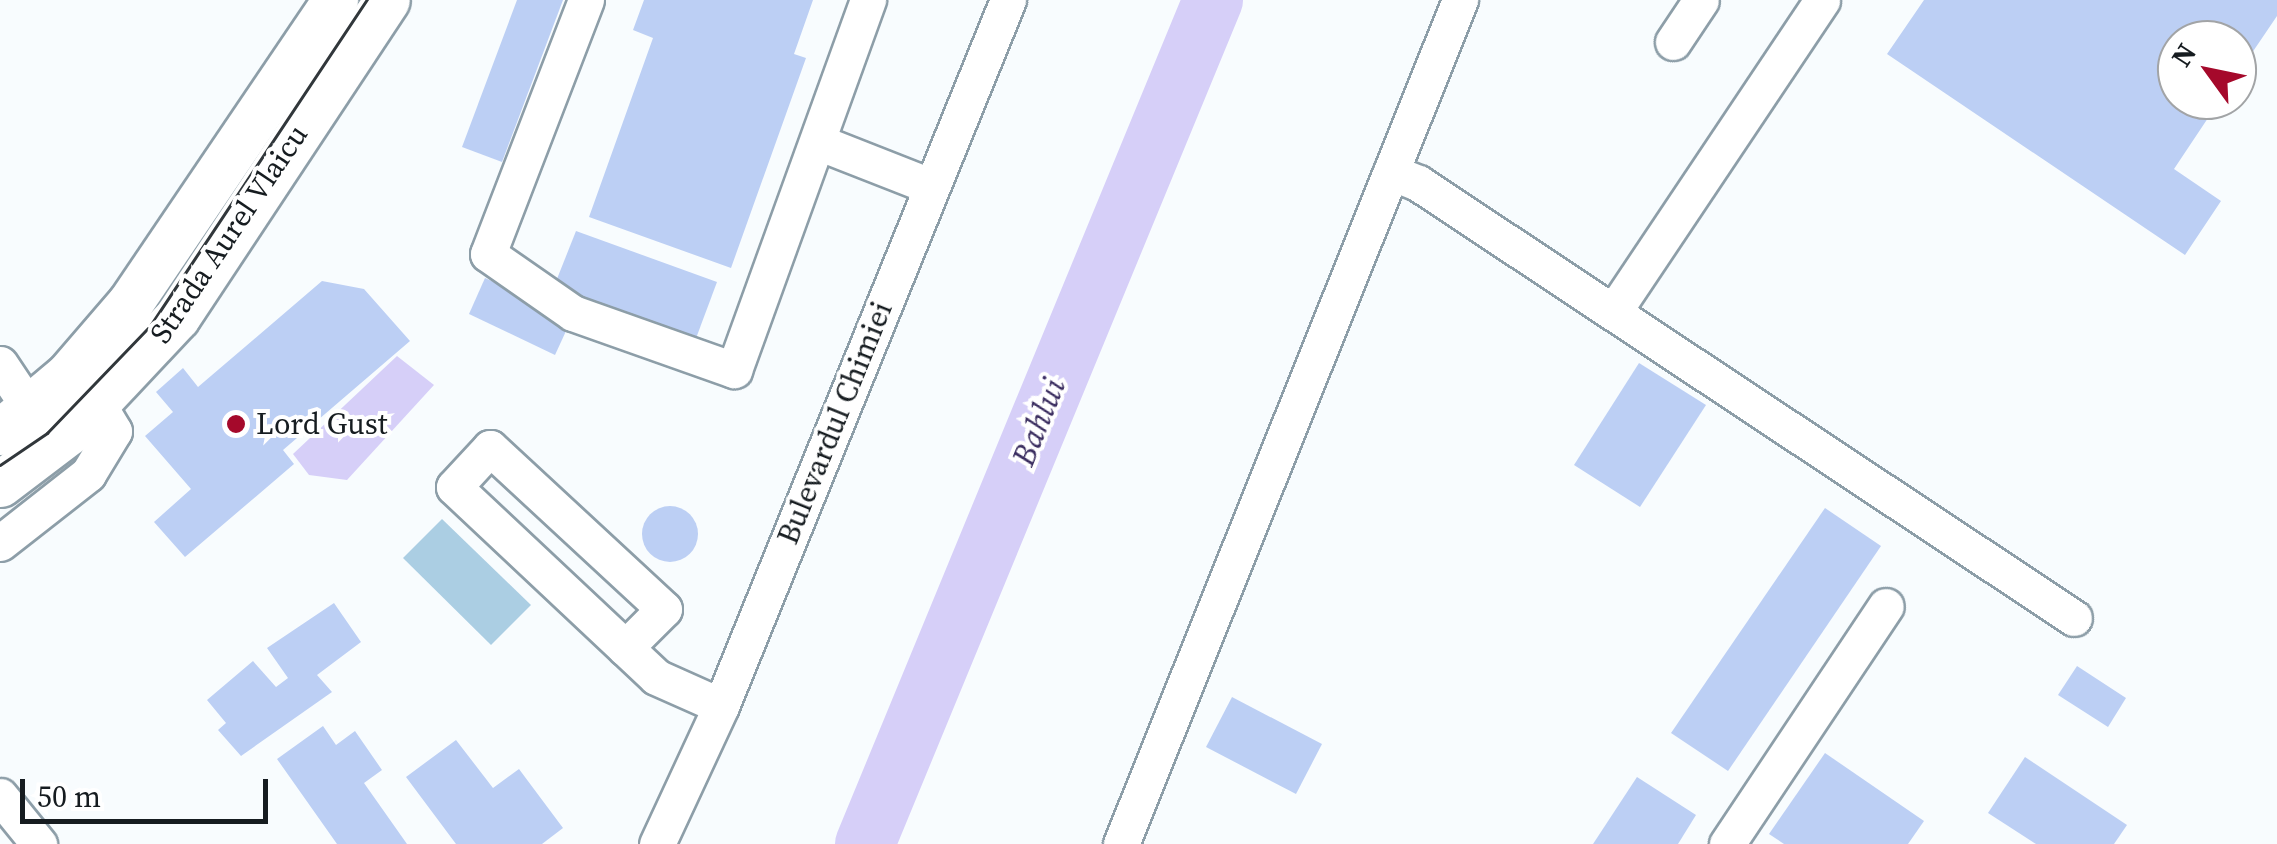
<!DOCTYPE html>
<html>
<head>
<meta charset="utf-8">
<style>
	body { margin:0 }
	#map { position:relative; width:2277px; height:844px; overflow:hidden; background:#f8fcfe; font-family:"Source Serif 4",serif }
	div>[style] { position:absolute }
	.green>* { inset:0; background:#abcee3 }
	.water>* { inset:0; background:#d6cff8 }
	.river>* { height:60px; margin:-30px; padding:0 30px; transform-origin:30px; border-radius:30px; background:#d6cff8 }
	.building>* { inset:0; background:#bccff4 }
	.round { border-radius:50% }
	.roads { filter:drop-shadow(2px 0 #8d9ea8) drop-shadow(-2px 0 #8d9ea8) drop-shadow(0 2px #8d9ea8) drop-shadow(0 -2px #8d9ea8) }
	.minor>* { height:35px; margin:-17.5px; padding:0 17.5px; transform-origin:17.5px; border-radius:17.5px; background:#fff }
	.major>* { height:45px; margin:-22.5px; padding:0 22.5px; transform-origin:22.5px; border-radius:22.5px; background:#fff }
	.tram>* { height:2.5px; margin:-1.25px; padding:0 1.25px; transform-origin:1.25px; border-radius:1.25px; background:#31373b }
	.dots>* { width:28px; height:28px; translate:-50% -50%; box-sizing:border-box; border:5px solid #fff; border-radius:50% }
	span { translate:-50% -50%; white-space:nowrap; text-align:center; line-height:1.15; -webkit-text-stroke:8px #fff; paint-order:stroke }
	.street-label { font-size:30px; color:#161c20 }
	.poi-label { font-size:30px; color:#161c20 }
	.left { translate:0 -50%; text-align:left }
	.water-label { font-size:32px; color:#3a2d5f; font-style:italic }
	.north { position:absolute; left:2157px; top:20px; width:100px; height:100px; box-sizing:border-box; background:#fff; border:2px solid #a2a4a6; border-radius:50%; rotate:303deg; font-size:28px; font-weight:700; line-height:40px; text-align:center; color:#161c20 }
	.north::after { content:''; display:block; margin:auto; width:35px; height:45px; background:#a5092b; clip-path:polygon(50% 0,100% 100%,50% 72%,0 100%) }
	.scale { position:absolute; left:20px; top:779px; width:248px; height:45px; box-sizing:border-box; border:5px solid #161c20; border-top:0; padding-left:12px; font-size:30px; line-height:35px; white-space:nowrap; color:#161c20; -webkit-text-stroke:8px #fff; paint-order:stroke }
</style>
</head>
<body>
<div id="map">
	<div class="green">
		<i style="clip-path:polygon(442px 519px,531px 605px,491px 645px,403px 558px)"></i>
	</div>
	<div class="water">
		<i style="clip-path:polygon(397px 356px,434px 385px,347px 480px,309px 475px,293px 454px)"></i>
	</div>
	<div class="river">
		<i style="left:865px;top:844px;width:913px;rotate:-67.59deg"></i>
	</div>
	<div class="building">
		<i style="clip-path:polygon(517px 0,563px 0,502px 162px,462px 147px)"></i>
		<i style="clip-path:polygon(644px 0,813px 0,794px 54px,806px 58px,731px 268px,589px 217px,653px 38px,633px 30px)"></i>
		<i style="clip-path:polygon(1924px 0,2277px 0,2277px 16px,2237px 75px,2237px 40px,2177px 40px,2177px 100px,2220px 100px,2174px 169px,2221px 201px,2185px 255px,1887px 54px)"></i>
		<i style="clip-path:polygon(576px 231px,717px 282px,695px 341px,553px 289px)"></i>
		<i style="clip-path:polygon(485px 278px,572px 318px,555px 355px,469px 314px)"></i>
		<i style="clip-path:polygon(322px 281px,364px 289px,410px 341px,283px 450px,294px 464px,185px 557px,154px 522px,191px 489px,145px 436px,173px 412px,156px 392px,183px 368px,198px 387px)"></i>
		<i style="clip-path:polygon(1639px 363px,1706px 405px,1640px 507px,1574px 465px)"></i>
		<i class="round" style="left:642px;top:506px;width:56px;height:56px"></i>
		<i style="clip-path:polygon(1825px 508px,1881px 546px,1728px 771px,1671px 733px)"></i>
		<i style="clip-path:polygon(334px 603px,361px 642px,317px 675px,332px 692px,241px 756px,218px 730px,226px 723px,207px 700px,253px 661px,276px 687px,288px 678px,267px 648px)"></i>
		<i style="clip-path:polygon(2077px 666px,2126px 698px,2108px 727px,2058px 695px)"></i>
		<i style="clip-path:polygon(1232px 697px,1322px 744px,1296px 794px,1206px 747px)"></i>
		<i style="clip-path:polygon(323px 726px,336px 745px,355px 731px,382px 770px,364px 783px,407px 844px,337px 844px,277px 759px)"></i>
		<i style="clip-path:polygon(456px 740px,493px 788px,519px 769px,563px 828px,542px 844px,456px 844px,406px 777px)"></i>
		<i style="clip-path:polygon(1825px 753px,1924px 821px,1908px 844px,1784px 844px,1769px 834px)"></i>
		<i style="clip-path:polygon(2025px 757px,2127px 825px,2114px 844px,2036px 844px,1988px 813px)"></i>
		<i style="clip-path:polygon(1637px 777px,1696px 815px,1678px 844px,1593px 844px)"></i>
	</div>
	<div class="roads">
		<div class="minor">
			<i style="left:586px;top:0;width:272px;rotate:111.1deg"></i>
			<i style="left:488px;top:254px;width:103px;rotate:34.8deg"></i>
			<i style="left:573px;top:313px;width:171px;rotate:19.5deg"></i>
			<i style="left:734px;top:370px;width:394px;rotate:-70.1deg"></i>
			<i style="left:1673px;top:42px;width:50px;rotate:-56.3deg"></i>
			<i style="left:818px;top:142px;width:120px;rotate:21.4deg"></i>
			<i style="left:1391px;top:172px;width:29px;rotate:22deg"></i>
			<i style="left:1418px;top:183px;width:787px;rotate:33.55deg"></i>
			<i style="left:1614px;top:311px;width:374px;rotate:-56.2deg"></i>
			<i style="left:0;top:364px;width:76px;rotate:56.3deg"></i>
			<i style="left:0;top:543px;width:112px;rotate:-38.1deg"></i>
			<i style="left:88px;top:474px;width:50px;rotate:-58.8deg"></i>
			<i style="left:114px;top:431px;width:31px;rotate:-121deg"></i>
			<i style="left:625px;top:648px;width:55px;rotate:-45deg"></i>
			<i style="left:664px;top:609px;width:237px;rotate:-137.2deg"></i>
			<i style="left:490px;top:448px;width:53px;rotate:132.7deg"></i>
			<i style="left:454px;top:487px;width:277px;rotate:43.2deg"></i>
			<i style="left:656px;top:677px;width:71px;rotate:24deg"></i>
			<i style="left:0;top:796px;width:62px;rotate:50.9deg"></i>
			<i style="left:657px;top:844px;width:152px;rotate:-65.1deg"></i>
			<i style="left:721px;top:706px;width:762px;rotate:-67.88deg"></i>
			<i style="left:1121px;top:844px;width:910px;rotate:-68.12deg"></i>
			<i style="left:1727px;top:844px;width:286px;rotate:-56.3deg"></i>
		</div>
		<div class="major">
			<i style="left:0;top:432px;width:89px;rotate:-40deg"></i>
			<i style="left:68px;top:375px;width:95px;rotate:-49.3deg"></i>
			<i style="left:130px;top:303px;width:366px;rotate:-55.9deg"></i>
			<i style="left:0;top:484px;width:88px;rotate:-37.1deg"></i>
			<i style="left:70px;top:431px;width:156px;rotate:-46.8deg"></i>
			<i style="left:177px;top:317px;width:380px;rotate:-56.5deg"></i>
		</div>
	</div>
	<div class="tram">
		<i style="left:0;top:465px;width:57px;rotate:-34.2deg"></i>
		<i style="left:47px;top:433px;width:149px;rotate:-46.1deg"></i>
		<i style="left:150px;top:326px;width:392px;rotate:-56.4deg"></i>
	</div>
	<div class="dots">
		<i style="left:236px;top:424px;background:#a5092b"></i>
	</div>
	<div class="street-label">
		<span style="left:229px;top:234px;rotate:-56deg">Strada Aurel Vlaicu</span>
		<span style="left:835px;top:423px;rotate:-68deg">Bulevardul Chimiei</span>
	</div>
	<div class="poi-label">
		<span class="left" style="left:256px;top:424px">Lord Gust</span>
	</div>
	<div class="water-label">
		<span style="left:1039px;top:422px;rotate:-68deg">Bahlui</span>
	</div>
	<div class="north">N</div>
	<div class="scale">50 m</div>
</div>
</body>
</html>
